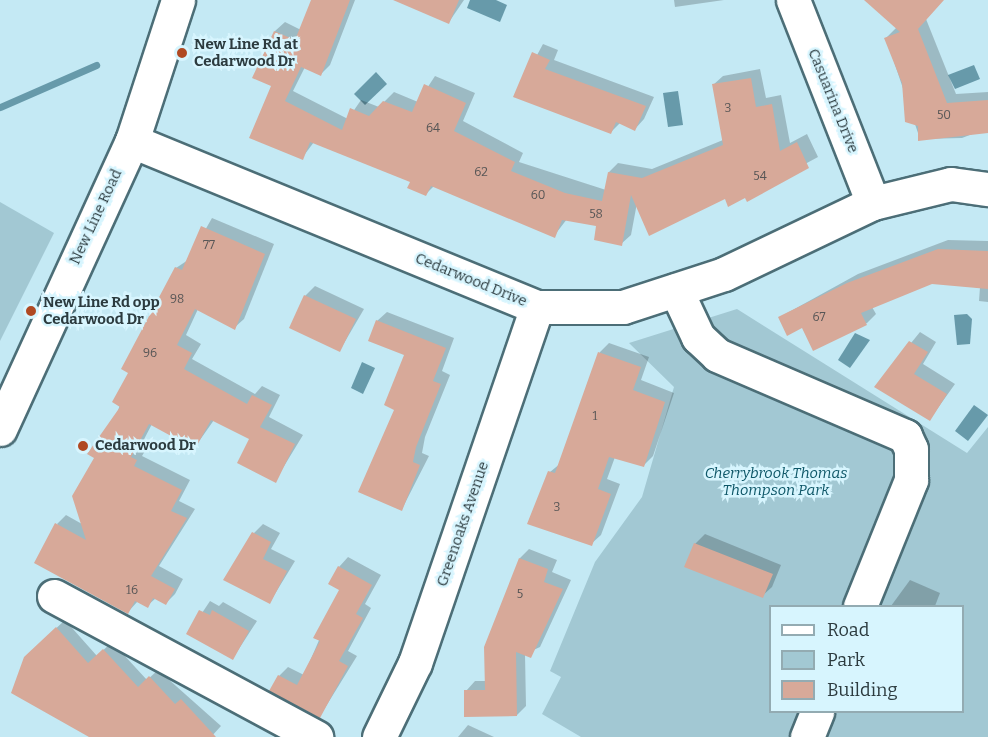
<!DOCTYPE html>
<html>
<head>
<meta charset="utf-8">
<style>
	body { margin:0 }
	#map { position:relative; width:988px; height:737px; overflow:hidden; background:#c4e9f4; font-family:Bitter,serif }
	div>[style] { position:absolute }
	.green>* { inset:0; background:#a2c8d3 }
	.water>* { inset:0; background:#679aaa }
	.shadow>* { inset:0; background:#0003 }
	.stream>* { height:7px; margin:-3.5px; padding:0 3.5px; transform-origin:3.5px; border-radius:3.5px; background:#679aaa }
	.building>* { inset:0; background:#d7a999 }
	.roads { filter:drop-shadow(2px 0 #4c6e77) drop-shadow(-2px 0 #4c6e77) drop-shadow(0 2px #4c6e77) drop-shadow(0 -2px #4c6e77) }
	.minor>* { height:33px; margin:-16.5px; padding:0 16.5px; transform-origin:16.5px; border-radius:16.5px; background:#fff }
	.major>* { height:33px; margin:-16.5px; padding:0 16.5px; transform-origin:16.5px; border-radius:16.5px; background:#fff }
	.dots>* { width:16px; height:16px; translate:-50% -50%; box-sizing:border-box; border:3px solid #d7f5fe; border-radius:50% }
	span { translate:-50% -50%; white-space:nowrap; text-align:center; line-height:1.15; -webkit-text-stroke:5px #d7f5fe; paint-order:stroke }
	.number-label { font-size:12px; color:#575656 }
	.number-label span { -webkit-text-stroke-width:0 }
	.poi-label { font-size:15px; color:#2c3b3f; font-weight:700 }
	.left { translate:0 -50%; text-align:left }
	.street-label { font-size:15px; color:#2c3b3f }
	.park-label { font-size:15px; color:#0e5768; font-style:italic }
	.legend { position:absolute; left:769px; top:605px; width:195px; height:108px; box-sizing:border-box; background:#d7f5fe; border:2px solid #93abb2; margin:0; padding:8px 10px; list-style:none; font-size:18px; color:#2c3b3f }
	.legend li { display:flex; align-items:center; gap:12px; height:30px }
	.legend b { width:30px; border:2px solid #93abb2 }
</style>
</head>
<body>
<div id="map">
	<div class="green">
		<i style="clip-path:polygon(0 202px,54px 233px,0 341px)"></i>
		<i style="clip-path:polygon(evenodd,737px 309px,967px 453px,988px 427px,988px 737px,581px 737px,542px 714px,561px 677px,550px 671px,595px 562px,642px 497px,674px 387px,629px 343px,737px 309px,770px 606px,962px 606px,962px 712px,770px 712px,770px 606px)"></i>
	</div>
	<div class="water">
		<i style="clip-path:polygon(470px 0,496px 0,507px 5px,500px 22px,467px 8px)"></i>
		<i style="clip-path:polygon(974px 65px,980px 79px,955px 89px,948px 75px)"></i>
		<i style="clip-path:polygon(376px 72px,387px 84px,365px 105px,354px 94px)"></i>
		<i style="clip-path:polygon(678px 91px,683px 125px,668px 127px,663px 93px)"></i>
		<i style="clip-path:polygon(967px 314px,972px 319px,970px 344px,957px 345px,954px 315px)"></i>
		<i style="clip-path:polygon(855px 333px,870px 340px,850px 368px,838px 360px)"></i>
		<i style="clip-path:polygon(362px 362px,375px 368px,363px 394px,351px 388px)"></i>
		<i style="clip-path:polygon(974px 405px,988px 415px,968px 441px,955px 431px)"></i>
	</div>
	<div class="shadow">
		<i style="clip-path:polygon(313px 0,355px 0,330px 65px,321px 74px,305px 67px,293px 91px,348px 119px,361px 100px,379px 107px,394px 92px,418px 102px,435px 76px,475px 93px,463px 121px,523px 153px,519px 162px,606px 190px,609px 172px,618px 163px,652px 169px,723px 140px,713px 85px,723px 76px,760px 69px,766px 98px,781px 95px,790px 143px,807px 134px,818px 157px,746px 196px,637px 203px,631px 235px,621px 244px,598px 225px,567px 219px,554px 236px,434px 186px,426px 194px,411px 181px,314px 142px,302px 158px,273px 85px,254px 77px,275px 31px,285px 22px,301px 30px)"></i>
		<i style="clip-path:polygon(426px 0,464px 0,449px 22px)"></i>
		<i style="clip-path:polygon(674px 0,724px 0,675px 7px)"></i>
		<i style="clip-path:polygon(866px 0,943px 0,926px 19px,956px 94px,988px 92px,988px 128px,962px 138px,920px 139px,886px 38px,897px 27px)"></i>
		<i style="clip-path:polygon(543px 44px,558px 50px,554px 60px,654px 97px,644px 119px,635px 129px,620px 123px,611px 132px,515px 96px)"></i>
		<i style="clip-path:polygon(212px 218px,274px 244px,244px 319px,234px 328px,198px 309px,186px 335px,201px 344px,192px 359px,255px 394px,262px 386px,280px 395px,269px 417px,303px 435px,275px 481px,251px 439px,214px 420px,195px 447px,152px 424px,140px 447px,145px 451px,142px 456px,190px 480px,179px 501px,195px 509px,159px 566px,183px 579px,175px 594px,166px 603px,156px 598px,147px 606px,138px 601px,128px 612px,57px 524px,66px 515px,82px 524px,130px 373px,176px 268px,188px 260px)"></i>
		<i style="clip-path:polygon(948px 240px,988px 241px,988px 302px,979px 301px,980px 287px,932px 283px,872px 307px,876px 314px,867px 323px,814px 349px,803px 326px,780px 317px,858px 274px)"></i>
		<i style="clip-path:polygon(315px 286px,364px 309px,340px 350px,305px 296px)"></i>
		<i style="clip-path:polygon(387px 312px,454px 338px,442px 371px,450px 375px,425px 437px,422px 453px,429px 456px,402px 509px,396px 409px,406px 355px,377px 321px)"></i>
		<i style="clip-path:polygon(920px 332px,936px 342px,923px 364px,955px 384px,930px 419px,876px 386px)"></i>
		<i style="clip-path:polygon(609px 343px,649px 357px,641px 380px,674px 393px,653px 456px,643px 466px,615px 457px,607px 479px,620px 484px,601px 535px,591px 544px,550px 472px,561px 463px,600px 352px)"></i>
		<i style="clip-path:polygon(263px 524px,280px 533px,271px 549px,295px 561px,270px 602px,254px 533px)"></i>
		<i style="clip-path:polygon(705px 534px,781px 565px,772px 587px,762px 596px,695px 544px)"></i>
		<i style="clip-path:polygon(529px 549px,557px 560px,552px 572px,571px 580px,540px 647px,525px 654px,526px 706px,517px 715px,466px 691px,475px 681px,486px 681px,520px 558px)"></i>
		<i style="clip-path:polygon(348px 557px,381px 575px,365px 604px,371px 608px,348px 651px,357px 656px,320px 716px,279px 676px,288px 667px,304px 675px,341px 589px,339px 567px)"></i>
		<i style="clip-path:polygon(910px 580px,940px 593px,935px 606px,891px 606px)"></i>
		<i style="clip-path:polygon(210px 601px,219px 606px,223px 602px,257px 621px,233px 658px,188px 634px)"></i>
		<i style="clip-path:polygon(65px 620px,97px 656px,112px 642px,147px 680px,158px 670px,221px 726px,211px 737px,91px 737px,34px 649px)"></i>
		<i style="clip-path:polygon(468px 725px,494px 737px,458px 737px)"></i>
	</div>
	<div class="stream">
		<i style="left:0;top:107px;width:105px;rotate:-23.6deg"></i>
	</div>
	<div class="building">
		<i style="clip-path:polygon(311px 0,350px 0,321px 76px,301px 67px,285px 101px,342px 130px,350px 108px,369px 116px,383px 101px,412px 112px,424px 84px,466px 103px,454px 131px,515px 162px,511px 171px,565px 193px,602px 201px,608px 172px,642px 178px,723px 145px,712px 84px,751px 78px,756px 107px,772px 104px,780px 151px,797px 142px,809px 168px,747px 202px,745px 198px,728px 207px,725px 199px,649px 236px,631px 195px,622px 246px,594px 240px,596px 226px,562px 220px,555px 238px,431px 186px,426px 196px,407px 188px,410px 182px,310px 142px,303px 160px,249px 138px,271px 86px,252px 78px,274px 31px,295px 40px)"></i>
		<i style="clip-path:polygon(393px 0,459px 0,449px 24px)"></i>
		<i style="clip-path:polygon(864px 0,944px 0,918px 29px,947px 103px,988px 100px,988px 133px,918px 141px,918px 126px,905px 122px,902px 83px,884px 38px,900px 32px)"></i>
		<i style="clip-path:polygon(532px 52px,550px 60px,545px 69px,646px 106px,635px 131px,616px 122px,611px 134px,513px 97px)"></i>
		<i style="clip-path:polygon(201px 226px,265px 254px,235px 330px,195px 309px,177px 345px,192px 353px,184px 369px,247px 404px,252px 395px,272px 405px,260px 427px,295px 444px,276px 483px,237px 463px,249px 439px,211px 420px,195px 449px,149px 424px,131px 457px,137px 460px,134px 466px,182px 490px,171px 511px,187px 518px,151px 576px,175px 589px,166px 605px,153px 598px,148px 608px,135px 601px,128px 614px,34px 563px,55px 523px,86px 540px,72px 496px,94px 458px,87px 454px,120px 407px,112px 402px,128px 373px,121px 369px,175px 267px,182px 270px)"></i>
		<i style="clip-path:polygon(938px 249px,988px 251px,988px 289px,932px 284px,861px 313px,867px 325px,813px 351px,802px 328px,787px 336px,778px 317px,847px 283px)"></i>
		<i style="clip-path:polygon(304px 295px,356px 319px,340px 352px,289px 328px)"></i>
		<i style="clip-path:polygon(376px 320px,446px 348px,433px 381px,441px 384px,416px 447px,413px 462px,420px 465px,402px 511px,358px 492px,394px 410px,384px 405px,404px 355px,368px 341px)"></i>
		<i style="clip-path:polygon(909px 341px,928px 352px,914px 374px,947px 394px,930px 421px,874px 387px)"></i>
		<i style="clip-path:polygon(598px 352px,641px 367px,633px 390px,665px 402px,644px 467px,609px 457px,598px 489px,611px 494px,592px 546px,527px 524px,548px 471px,555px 473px)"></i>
		<i style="clip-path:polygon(252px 532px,271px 542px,263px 559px,287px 571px,270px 604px,223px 580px)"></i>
		<i style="clip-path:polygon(694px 543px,773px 574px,763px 598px,684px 567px)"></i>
		<i style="clip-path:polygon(519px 558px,548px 569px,544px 582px,563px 589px,531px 658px,516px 652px,517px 716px,464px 717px,464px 690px,485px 690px,484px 647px)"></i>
		<i style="clip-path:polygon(338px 566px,372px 585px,356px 614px,363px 618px,339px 661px,348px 666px,320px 718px,269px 691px,278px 675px,297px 685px,320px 641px,313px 638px,339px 590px,328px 584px)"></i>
		<i style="clip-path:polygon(199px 610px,210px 615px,212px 610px,249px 631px,233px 660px,186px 634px)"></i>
		<i style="clip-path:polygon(56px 627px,88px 663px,103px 649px,138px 687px,149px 676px,175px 704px,181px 699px,216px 737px,89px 737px,11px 693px,24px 657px)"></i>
	</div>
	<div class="roads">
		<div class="minor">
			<i style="left:793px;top:0;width:218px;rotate:68.5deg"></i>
			<i style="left:132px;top:141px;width:438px;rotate:22.3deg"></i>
			<i style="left:537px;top:307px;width:86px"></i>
			<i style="left:623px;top:307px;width:106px;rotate:-18.1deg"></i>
			<i style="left:724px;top:274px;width:165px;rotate:-25.5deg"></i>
			<i style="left:873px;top:203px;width:80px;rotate:-13.7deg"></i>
			<i style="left:951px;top:184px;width:37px;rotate:8deg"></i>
			<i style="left:676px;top:290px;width:52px;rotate:64.9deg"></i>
			<i style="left:698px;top:337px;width:26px;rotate:43deg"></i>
			<i style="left:717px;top:355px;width:205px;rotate:23.3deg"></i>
			<i style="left:905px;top:436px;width:14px;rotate:65deg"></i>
			<i style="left:911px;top:449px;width:31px;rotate:90deg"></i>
			<i style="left:911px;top:480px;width:136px;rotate:112deg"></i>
			<i style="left:54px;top:596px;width:298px;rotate:28.3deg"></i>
			<i style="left:379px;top:737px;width:82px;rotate:-64.1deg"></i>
			<i style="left:415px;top:663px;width:376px;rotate:-71.1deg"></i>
			<i style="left:807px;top:737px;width:27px;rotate:-68deg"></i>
		</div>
		<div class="major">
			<i style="left:0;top:429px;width:317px;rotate:-65.4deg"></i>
			<i style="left:132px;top:141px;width:148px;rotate:-71.9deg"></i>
		</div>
	</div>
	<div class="dots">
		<i style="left:182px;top:53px;background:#b04922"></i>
		<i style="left:31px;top:311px;background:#b04922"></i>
		<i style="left:83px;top:446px;background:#b04922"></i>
	</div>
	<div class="number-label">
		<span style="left:728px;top:109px">3</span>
		<span style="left:944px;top:116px">50</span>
		<span style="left:433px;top:129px">64</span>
		<span style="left:481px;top:173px">62</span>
		<span style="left:760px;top:177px">54</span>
		<span style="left:538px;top:196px">60</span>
		<span style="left:596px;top:215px">58</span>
		<span style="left:209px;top:246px">77</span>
		<span style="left:177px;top:300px">98</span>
		<span style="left:819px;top:318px">67</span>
		<span style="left:150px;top:354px">96</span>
		<span style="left:595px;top:417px">1</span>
		<span style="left:557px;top:508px">3</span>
		<span style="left:132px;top:591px">16</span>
		<span style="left:520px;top:595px">5</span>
	</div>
	<div class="poi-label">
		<span class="left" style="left:194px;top:53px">New Line Rd at<br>Cedarwood Dr</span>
		<span class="left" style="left:43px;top:311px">New Line Rd opp<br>Cedarwood Dr</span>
		<span class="left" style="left:95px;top:446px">Cedarwood Dr</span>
	</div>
	<div class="street-label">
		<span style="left:833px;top:101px;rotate:68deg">Casuarina Drive</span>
		<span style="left:96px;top:217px;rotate:-65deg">New Line Road</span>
		<span style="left:471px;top:280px;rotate:22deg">Cedarwood Drive</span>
		<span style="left:463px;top:524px;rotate:-71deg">Greenoaks Avenue</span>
	</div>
	<div class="park-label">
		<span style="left:776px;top:482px">Cherrybrook Thomas<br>Thompson Park</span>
	</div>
	<ul class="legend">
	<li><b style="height:8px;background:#fff"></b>Road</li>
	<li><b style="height:16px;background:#a2c8d3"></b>Park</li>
	<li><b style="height:16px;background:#d7a999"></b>Building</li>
	</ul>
</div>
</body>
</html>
